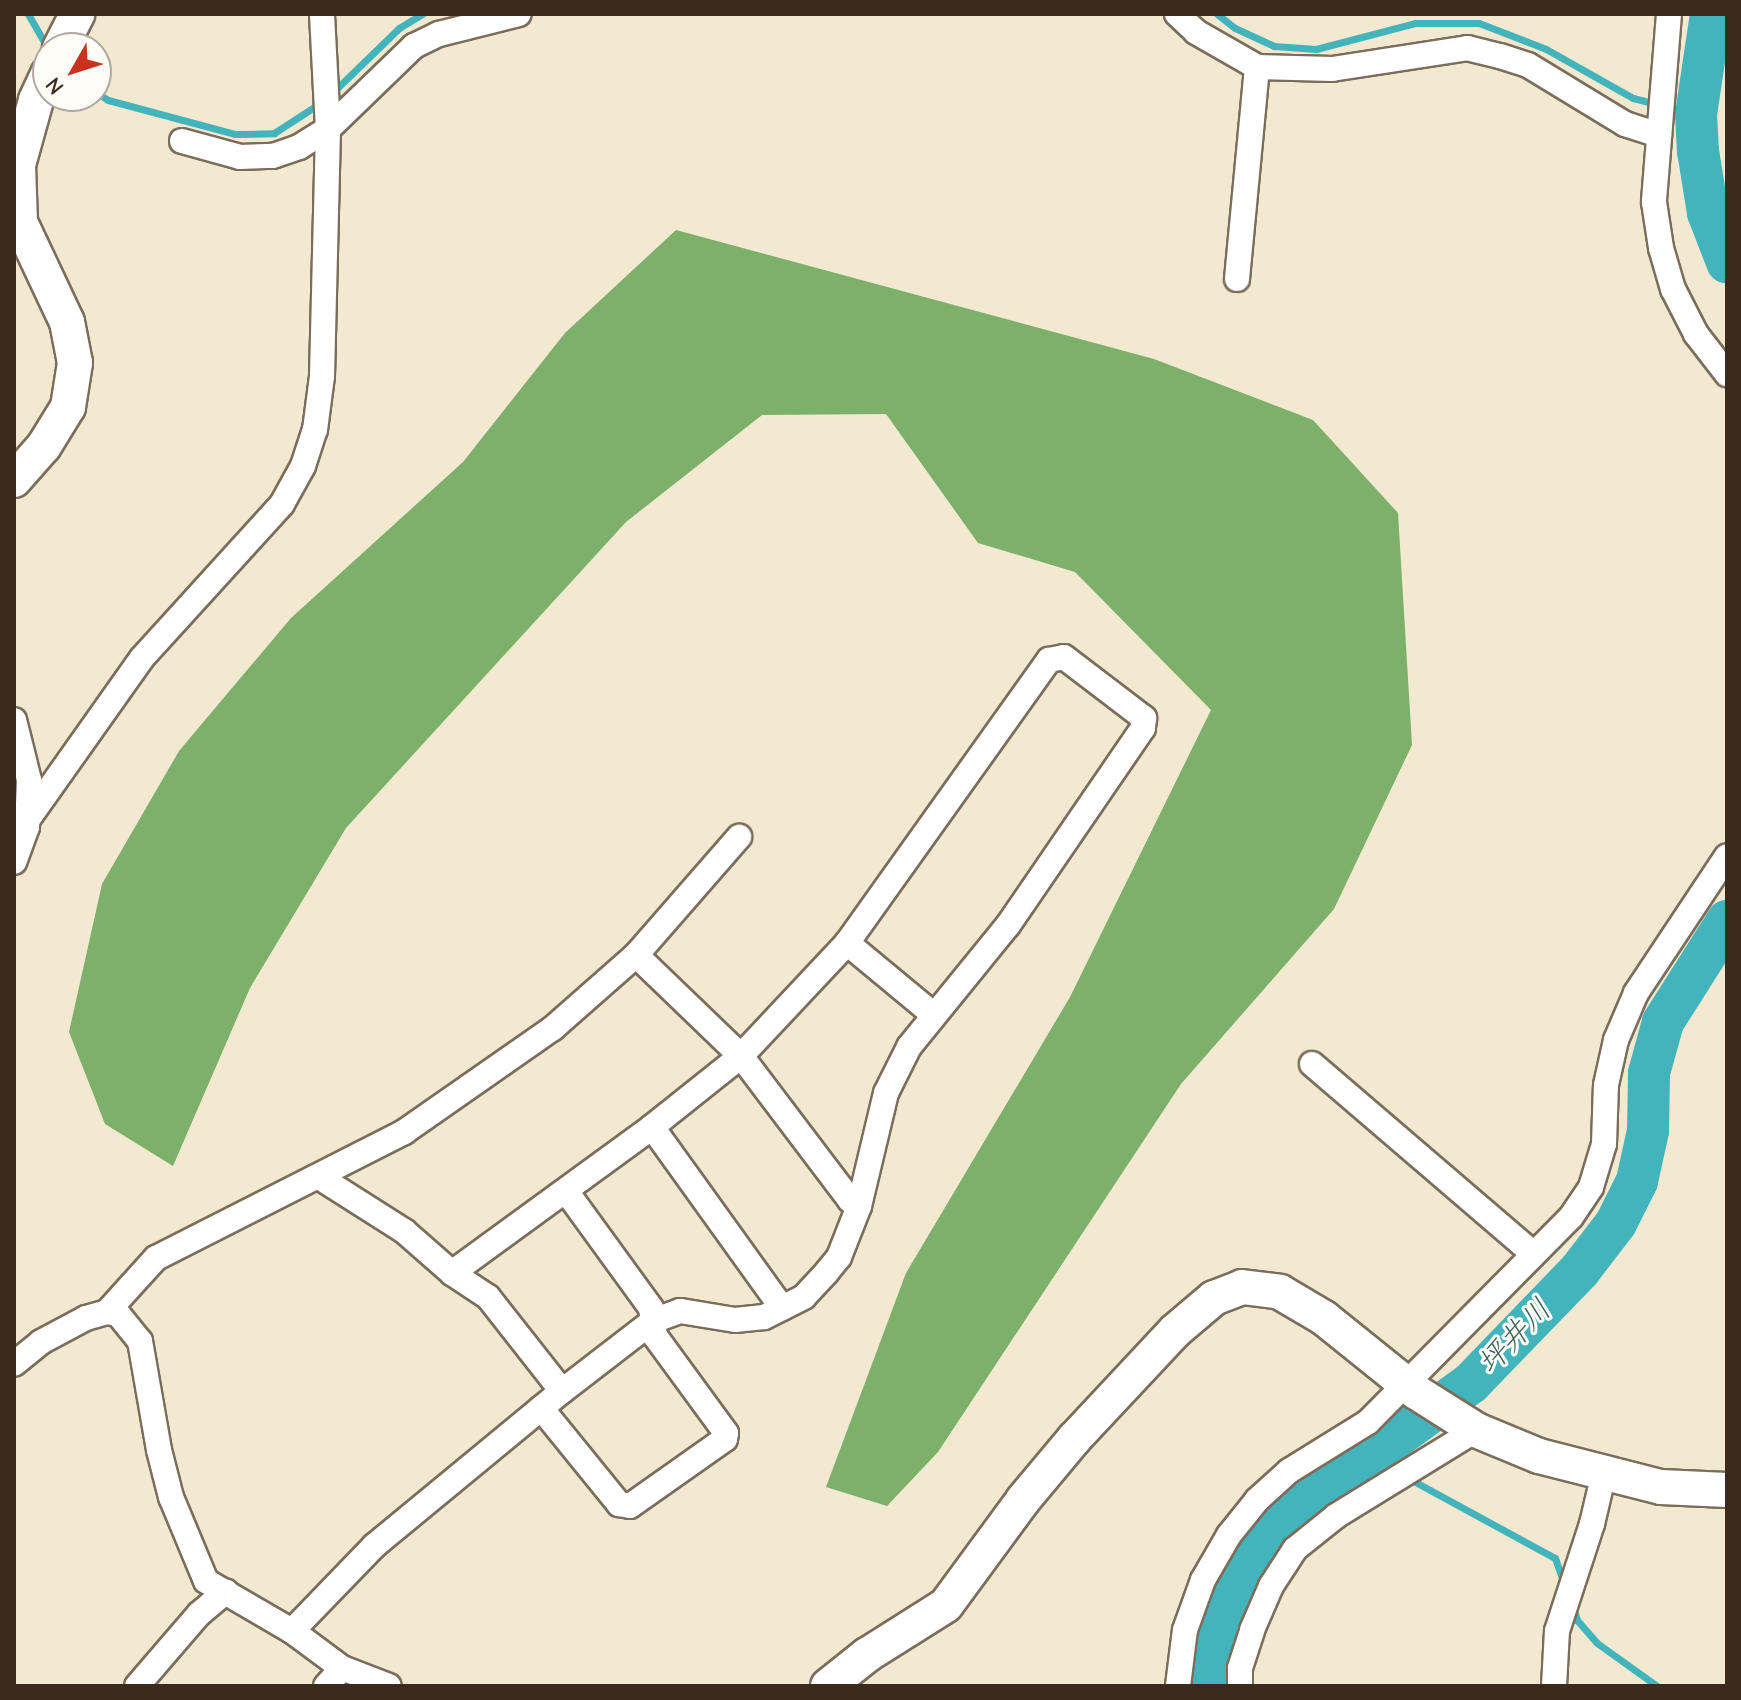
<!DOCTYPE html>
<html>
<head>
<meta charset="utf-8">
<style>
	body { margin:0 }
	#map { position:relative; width:1741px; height:1700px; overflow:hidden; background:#f2e9d0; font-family:"Comic Neue","Klee One",sans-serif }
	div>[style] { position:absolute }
	.forest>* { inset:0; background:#7cb06b }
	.stream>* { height:7px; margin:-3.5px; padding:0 3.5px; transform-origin:3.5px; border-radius:3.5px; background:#44b4bc }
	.river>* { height:42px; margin:-21px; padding:0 21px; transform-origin:21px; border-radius:21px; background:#44b4bc }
	.roads { filter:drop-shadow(2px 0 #7b6d5c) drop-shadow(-2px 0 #7b6d5c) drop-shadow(0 2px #7b6d5c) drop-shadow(0 -2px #7b6d5c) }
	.street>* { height:24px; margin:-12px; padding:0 12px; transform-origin:12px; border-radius:12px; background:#fff }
	.secondary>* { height:34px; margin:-17px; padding:0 17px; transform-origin:17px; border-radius:17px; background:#fff }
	span { translate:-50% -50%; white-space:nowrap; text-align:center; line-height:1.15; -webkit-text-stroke:6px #fdfcf7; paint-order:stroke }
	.water-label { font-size:30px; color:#3f615d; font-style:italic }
	.frame { position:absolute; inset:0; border:16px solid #3b2a1e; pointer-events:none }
	.north { position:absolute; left:32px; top:32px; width:80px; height:80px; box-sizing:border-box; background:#fdfcf7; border:2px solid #afa8a0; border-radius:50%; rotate:231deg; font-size:22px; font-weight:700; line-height:32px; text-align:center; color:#3b2a1e }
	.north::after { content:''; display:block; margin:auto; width:28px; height:36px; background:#c8321e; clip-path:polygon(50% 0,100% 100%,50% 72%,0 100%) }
</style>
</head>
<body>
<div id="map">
	<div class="forest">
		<i style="clip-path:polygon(676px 230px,1154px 359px,1313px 420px,1398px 513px,1412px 745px,1334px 909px,1181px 1084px,938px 1452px,887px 1506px,826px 1487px,906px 1273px,1070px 997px,1211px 710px,1075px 572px,978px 543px,886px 414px,762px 415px,626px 522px,346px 828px,250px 988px,173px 1166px,105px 1124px,69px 1032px,102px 884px,179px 751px,291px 618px,463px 462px,565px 333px)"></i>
	</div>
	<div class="stream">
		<i style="left:28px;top:14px;width:39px;rotate:60deg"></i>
		<i style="left:1217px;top:14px;width:23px;rotate:38deg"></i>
		<i style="left:1235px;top:28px;width:43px;rotate:24.8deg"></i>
		<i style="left:1274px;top:46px;width:42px;rotate:4.1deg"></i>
		<i style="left:1316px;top:49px;width:102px;rotate:-14.7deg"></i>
		<i style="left:1415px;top:23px;width:64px"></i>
		<i style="left:1479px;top:23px;width:72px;rotate:21.2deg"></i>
		<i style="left:1546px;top:49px;width:100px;rotate:29.4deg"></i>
		<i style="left:1633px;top:98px;width:65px;rotate:14.3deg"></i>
		<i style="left:96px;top:92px;width:14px;rotate:34deg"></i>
		<i style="left:108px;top:100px;width:131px;rotate:15deg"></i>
		<i style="left:235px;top:134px;width:39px;rotate:-1deg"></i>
		<i style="left:274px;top:133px;width:57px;rotate:-32.9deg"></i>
		<i style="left:331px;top:94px;width:95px;rotate:-44.1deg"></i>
		<i style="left:399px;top:28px;width:27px;rotate:-31deg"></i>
		<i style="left:1372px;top:1456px;width:29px;rotate:31deg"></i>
		<i style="left:1408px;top:1478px;width:167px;rotate:28.6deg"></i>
		<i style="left:1555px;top:1558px;width:28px;rotate:71deg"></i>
		<i style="left:1573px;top:1607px;width:14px;rotate:73deg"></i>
		<i style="left:1577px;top:1620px;width:30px;rotate:49deg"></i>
		<i style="left:1597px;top:1643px;width:74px;rotate:35.6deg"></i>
	</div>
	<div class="river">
		<i style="left:1711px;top:14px;width:101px;rotate:98.5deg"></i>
		<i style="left:1696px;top:114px;width:37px;rotate:87deg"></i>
		<i style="left:1698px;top:151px;width:63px;rotate:80.8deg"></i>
		<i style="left:1708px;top:213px;width:53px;rotate:68.8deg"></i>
		<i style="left:1211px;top:1686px;width:64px;rotate:-84.6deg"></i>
		<i style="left:1217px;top:1622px;width:51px;rotate:-64.4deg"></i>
		<i style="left:1239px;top:1576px;width:37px;rotate:-55deg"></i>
		<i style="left:1260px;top:1546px;width:54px;rotate:-44.3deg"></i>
		<i style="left:1299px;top:1508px;width:213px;rotate:-36deg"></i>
		<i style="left:1471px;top:1383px;width:157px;rotate:-46deg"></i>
		<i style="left:1580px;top:1270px;width:59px;rotate:-52.5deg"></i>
		<i style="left:1616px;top:1223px;width:47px;rotate:-63.4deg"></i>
		<i style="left:1637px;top:1181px;width:51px;rotate:-77.6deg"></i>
		<i style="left:1648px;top:1131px;width:58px;rotate:-89deg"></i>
		<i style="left:1649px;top:1073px;width:53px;rotate:-74.6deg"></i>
		<i style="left:1663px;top:1022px;width:120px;rotate:-57.6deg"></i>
	</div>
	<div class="roads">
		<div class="street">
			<i style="left:1177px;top:14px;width:26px;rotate:43deg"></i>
			<i style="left:1196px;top:32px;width:70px;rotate:29.8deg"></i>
			<i style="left:1257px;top:67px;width:75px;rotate:1.5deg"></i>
			<i style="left:1332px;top:69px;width:137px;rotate:-8.8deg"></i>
			<i style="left:1467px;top:48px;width:34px;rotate:14deg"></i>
			<i style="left:1500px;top:56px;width:29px;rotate:18deg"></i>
			<i style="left:1528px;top:65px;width:114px;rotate:31.3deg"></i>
			<i style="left:1625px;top:124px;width:36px;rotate:18deg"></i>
			<i style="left:1669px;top:14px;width:189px;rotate:94.6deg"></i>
			<i style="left:1654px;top:202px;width:47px;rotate:81.3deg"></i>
			<i style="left:1661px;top:248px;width:43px;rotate:73.7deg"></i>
			<i style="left:1673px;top:289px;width:51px;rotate:62.9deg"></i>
			<i style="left:1696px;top:334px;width:51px;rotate:52.2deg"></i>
			<i style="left:182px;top:141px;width:60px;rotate:15.4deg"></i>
			<i style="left:240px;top:157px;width:33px;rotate:-2deg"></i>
			<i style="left:273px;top:156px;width:28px;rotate:-19deg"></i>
			<i style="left:299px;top:147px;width:34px;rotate:-32deg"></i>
			<i style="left:328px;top:129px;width:120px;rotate:-44deg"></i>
			<i style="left:414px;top:46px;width:28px;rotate:-26deg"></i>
			<i style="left:439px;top:34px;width:82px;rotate:-14deg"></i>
			<i style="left:1237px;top:279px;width:213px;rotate:-84.6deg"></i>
			<i style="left:14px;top:720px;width:62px;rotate:76deg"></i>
			<i style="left:29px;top:780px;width:47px;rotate:92.4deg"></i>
			<i style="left:27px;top:827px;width:37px;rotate:110deg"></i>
			<i style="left:28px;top:819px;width:197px;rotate:-54.7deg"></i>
			<i style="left:142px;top:658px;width:208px;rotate:-47.7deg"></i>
			<i style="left:282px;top:504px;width:43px;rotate:-61.1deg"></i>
			<i style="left:303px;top:466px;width:38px;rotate:-72deg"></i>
			<i style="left:315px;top:430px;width:54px;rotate:-82.6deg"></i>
			<i style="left:322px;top:376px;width:247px;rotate:-88.6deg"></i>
			<i style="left:328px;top:129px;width:115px;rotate:-93deg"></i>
			<i style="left:847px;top:943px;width:113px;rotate:39.6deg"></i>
			<i style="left:636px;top:955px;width:146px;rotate:43.9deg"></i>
			<i style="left:741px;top:1056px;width:181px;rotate:52.9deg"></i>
			<i style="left:850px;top:1200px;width:11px;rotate:34deg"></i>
			<i style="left:1312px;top:1064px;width:292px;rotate:40.6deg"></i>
			<i style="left:652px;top:1127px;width:223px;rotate:54.3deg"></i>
			<i style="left:452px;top:1273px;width:248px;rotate:-36.1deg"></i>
			<i style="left:652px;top:1127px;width:114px;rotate:-38.6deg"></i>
			<i style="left:741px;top:1056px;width:155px;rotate:-46.8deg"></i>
			<i style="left:847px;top:943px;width:348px;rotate:-54.5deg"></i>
			<i style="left:1049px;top:660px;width:15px;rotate:-11deg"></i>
			<i style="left:1064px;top:657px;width:101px;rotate:37.3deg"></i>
			<i style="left:1144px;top:718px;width:10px;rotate:96deg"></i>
			<i style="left:1143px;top:728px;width:239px;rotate:124.4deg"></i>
			<i style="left:1008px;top:925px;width:157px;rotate:129.1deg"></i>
			<i style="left:909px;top:1047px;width:51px;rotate:116.6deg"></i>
			<i style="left:886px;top:1093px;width:116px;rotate:103.4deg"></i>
			<i style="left:859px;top:1206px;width:55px;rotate:111.4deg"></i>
			<i style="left:839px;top:1257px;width:19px;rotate:129deg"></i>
			<i style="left:827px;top:1272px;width:34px;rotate:133deg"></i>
			<i style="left:804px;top:1297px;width:45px;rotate:153.4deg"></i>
			<i style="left:764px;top:1317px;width:29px;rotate:174deg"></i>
			<i style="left:735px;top:1320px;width:56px;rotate:-170.7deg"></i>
			<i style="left:680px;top:1311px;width:29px;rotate:160deg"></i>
			<i style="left:653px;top:1321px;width:115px;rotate:142.4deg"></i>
			<i style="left:107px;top:1312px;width:11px;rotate:10deg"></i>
			<i style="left:118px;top:1314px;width:35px;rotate:51deg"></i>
			<i style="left:140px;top:1341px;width:111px;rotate:80.1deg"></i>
			<i style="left:159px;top:1450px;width:49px;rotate:75.7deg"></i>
			<i style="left:171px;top:1497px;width:91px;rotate:67.4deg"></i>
			<i style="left:206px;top:1581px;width:99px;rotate:30.2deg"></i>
			<i style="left:292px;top:1631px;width:62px;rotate:36.5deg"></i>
			<i style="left:342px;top:1668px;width:50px;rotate:21deg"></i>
			<i style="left:14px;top:1364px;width:35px;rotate:-39deg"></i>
			<i style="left:41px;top:1342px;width:51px;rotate:-28.1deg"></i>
			<i style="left:86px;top:1318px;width:22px;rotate:-16deg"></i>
			<i style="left:107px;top:1312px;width:73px;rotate:-47.8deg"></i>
			<i style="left:156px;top:1258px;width:278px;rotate:-26.9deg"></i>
			<i style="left:404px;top:1132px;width:182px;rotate:-34.9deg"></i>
			<i style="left:553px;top:1028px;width:111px;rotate:-41.3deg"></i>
			<i style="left:636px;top:955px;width:157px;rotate:-48.9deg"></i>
			<i style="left:541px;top:1408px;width:124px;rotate:50.9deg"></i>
			<i style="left:619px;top:1504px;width:11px;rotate:10deg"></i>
			<i style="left:630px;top:1506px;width:116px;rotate:-35.2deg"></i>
			<i style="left:725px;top:1439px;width:6px;rotate:-81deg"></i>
			<i style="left:726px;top:1433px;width:120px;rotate:-126.2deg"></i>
			<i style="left:655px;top:1336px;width:28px;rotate:-98deg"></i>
			<i style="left:651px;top:1308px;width:145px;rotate:-126deg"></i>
			<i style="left:292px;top:1631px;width:118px;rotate:-46deg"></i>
			<i style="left:374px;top:1546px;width:244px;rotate:-39.5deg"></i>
			<i style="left:562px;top:1391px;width:120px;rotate:-128.2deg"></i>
			<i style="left:488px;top:1297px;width:43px;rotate:-146.3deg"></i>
			<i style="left:452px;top:1273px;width:64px;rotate:-138.8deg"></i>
			<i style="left:404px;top:1231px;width:101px;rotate:-147.6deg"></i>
			<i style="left:137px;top:1686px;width:95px;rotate:-49.3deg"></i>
			<i style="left:199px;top:1614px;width:35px;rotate:-40deg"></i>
			<i style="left:326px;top:1686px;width:24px;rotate:-48deg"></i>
			<i style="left:1178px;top:1686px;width:56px;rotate:-82.9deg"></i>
			<i style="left:1185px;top:1630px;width:53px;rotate:-70.2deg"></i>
			<i style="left:1203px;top:1580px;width:52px;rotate:-60deg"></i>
			<i style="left:1229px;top:1535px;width:45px;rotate:-51.3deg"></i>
			<i style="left:1257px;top:1500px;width:43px;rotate:-42.2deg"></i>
			<i style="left:1289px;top:1471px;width:93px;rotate:-31.8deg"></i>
			<i style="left:1368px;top:1422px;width:289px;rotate:-45.3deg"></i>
			<i style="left:1571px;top:1217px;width:36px;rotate:-56deg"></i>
			<i style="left:1591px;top:1187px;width:45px;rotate:-73.2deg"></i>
			<i style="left:1604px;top:1144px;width:59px;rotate:-88.1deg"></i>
			<i style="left:1606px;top:1085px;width:46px;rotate:-77.5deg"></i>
			<i style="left:1616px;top:1040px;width:51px;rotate:-66.9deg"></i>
			<i style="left:1636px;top:993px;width:164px;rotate:-56.4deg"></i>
			<i style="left:1240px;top:1686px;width:18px;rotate:-90deg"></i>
			<i style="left:1240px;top:1668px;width:40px;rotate:-72deg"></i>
			<i style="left:1252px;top:1630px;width:48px;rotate:-66.6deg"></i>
			<i style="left:1271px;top:1586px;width:44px;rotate:-57deg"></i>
			<i style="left:1295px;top:1549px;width:53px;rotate:-38.8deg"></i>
			<i style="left:1336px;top:1516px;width:164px;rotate:-31.6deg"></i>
			<i style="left:1554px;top:1686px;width:55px;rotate:-86.9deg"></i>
			<i style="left:1557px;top:1631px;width:113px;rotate:-71.9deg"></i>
			<i style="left:1592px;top:1524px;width:52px;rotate:-76.8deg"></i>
		</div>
		<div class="secondary">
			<i style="left:60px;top:48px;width:38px;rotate:-63deg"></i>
			<i style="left:14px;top:480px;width:45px;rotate:-48.6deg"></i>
			<i style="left:44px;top:446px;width:46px;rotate:-58.4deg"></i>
			<i style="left:68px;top:407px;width:45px;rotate:-81deg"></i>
			<i style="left:75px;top:363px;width:42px;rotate:-101deg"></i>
			<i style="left:67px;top:322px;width:110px;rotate:-115.2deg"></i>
			<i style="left:20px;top:222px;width:57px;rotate:-92deg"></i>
			<i style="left:18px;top:165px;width:67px;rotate:-74.5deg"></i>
			<i style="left:36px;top:100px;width:29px;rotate:-65deg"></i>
			<i style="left:828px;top:1686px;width:50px;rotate:-38.5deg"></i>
			<i style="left:867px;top:1655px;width:93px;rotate:-32.3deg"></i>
			<i style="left:946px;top:1605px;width:130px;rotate:-53.7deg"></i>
			<i style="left:1023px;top:1500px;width:80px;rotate:-50.1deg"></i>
			<i style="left:1074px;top:1439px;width:148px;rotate:-46.9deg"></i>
			<i style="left:1175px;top:1331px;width:51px;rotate:-40.2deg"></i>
			<i style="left:1214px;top:1298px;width:30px;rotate:-21deg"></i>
			<i style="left:1242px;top:1287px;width:38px;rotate:7deg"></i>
			<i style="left:1280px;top:1292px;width:51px;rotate:30.6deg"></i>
			<i style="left:1324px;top:1318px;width:118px;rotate:38.8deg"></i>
			<i style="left:1416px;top:1392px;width:71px;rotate:32.3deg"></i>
			<i style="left:1476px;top:1430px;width:68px;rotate:22.4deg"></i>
			<i style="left:1539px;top:1456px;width:126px;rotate:14.3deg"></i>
			<i style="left:1661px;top:1487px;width:66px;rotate:2.6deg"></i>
		</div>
	</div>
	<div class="water-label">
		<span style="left:1515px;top:1337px;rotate:-46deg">坪井川</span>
	</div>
	<div class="frame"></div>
	<div class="north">N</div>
</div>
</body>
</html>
